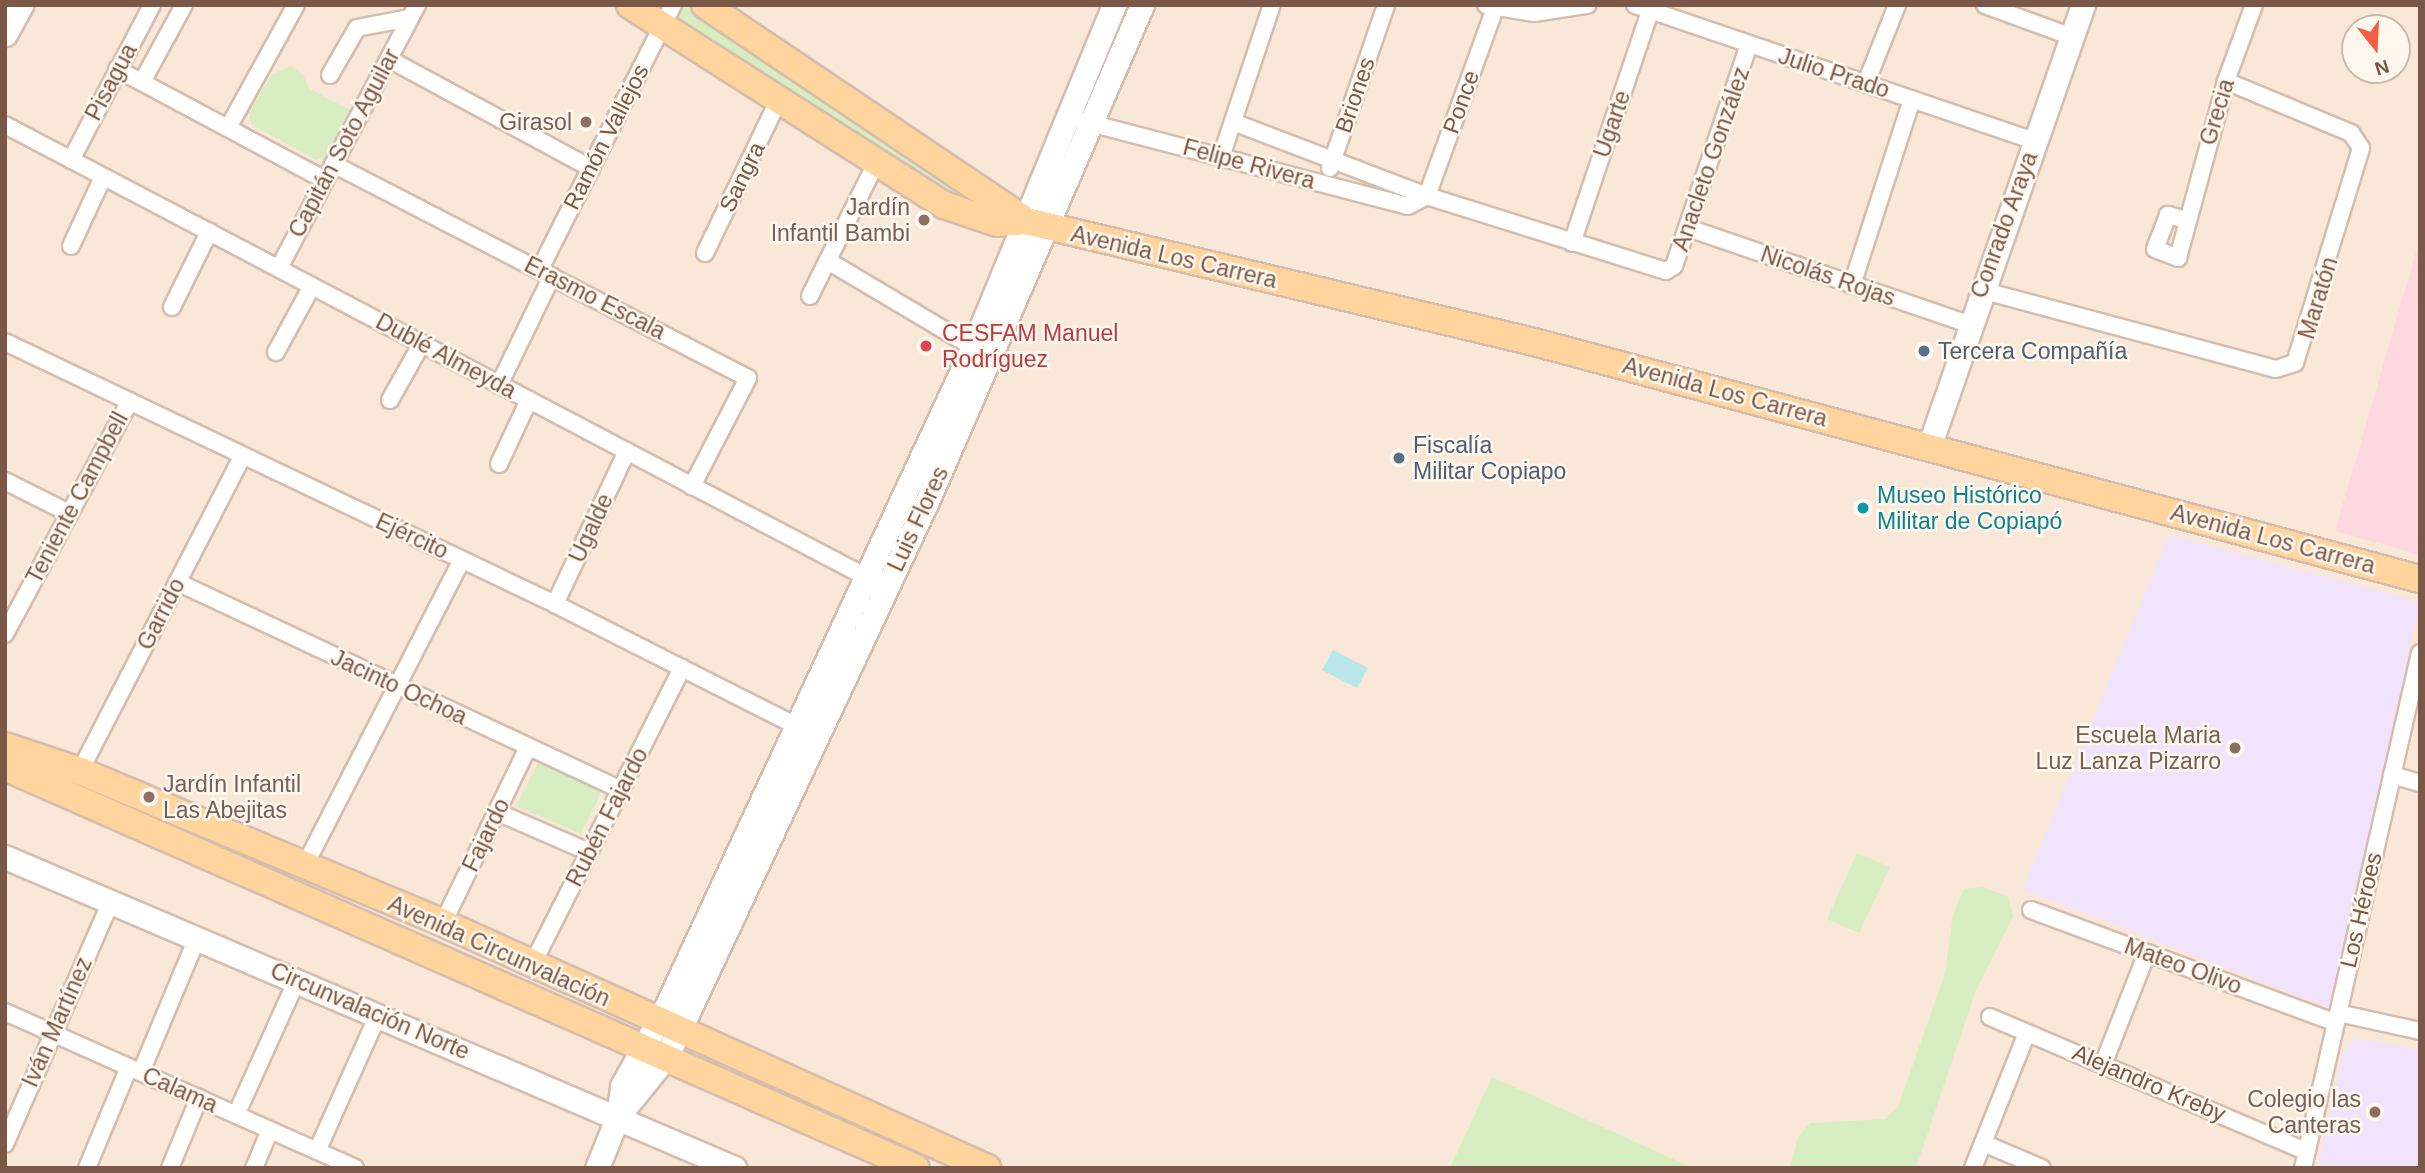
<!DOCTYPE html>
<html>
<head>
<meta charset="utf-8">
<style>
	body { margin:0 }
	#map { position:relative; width:2425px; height:1173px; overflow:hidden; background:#fef4e7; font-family:Arial,sans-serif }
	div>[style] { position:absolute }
	.residential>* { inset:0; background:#f9e8d7 }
	.education>* { inset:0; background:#f1e3fb }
	.medical>* { inset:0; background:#fdd9df }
	.green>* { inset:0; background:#d7eec3 }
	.water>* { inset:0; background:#b8e6eb }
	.roads { filter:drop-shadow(2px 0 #d5bdae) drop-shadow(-2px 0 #d5bdae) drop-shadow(0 2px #d5bdae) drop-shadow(0 -2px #d5bdae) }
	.street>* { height:16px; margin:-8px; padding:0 8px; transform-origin:8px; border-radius:8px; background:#fff }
	.secondary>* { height:23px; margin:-11.5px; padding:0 11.5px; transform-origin:11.5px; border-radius:11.5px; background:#fff }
	.primary>* { height:26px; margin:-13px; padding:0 13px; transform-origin:13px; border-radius:13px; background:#ffd59d }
	.dots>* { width:19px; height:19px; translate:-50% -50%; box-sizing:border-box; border:4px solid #fff8ef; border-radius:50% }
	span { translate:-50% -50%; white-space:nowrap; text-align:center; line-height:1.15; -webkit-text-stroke:5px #fff8ef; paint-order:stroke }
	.street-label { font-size:23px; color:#7b5748 }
	.education-label { font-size:23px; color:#785e54 }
	.right { translate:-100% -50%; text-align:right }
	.left { translate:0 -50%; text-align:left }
	.health-label { font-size:23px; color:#be3a42 }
	.service-label { font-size:23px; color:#4e5e75 }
	.culture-label { font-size:23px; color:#0d838f }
	.frame { position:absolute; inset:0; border:7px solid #7b5748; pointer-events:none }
	.north { position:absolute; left:2341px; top:14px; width:70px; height:70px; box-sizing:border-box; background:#fff8ef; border:2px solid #cab8ac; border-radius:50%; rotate:162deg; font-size:19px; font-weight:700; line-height:28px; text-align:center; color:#7b5748 }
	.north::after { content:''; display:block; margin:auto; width:24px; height:32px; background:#f45e40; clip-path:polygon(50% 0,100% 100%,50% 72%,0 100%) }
</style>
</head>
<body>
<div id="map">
	<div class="residential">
		<i style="clip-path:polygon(evenodd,5px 5px,2420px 5px,2420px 1168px,5px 1168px,5px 5px,2355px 28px,2397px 28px,2397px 70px,2355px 70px,2355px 28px)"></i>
	</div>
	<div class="education">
		<i style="clip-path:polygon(2169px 535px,2420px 602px,2331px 1009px,2023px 889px)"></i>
		<i style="clip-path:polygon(2354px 1038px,2420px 1049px,2420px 1168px,2318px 1168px,2342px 1055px)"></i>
	</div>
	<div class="medical">
		<i style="clip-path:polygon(2420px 238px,2420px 555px,2335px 531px)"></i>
	</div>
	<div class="green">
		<i style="clip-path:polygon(639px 5px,696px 5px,1012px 217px,947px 201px)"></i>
		<i style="clip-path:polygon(290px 66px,303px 75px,310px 89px,350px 110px,326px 156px,316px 160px,251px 124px,249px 114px,271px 75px)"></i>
		<i style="clip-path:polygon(539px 761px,603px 789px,581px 834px,516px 806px)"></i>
		<i style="clip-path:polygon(1857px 853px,1890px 867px,1859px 933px,1827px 919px)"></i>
		<i style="clip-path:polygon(1983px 887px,2008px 897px,2013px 917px,1975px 993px,1916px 1168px,1790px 1168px,1798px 1137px,1810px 1123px,1885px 1119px,1898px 1107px,1945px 973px,1953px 915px,1964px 889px)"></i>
		<i style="clip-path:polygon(1492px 1077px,1693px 1168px,1450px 1168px)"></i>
	</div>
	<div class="water">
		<i style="clip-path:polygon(1333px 650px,1368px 668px,1357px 688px,1322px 670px)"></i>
	</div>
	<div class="roads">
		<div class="street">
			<i style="left:1486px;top:5px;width:49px;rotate:9.5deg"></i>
			<i style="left:1534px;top:13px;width:54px;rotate:-8.6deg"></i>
			<i style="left:1635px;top:5px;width:422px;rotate:18.8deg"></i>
			<i style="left:1985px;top:5px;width:93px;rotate:20.2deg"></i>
			<i style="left:389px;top:59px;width:230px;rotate:28.4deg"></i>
			<i style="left:117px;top:69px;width:236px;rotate:28.1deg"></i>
			<i style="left:330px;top:75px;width:54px;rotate:-60.1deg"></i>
			<i style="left:357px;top:28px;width:54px;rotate:-10.7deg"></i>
			<i style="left:142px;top:82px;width:88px;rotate:-61.4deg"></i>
			<i style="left:1866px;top:83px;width:84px;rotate:-68.3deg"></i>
			<i style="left:1082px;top:121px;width:337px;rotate:14.6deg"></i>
			<i style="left:1408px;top:206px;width:21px;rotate:-28deg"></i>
			<i style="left:1427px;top:196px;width:200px;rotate:-70.1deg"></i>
			<i style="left:1233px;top:122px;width:208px;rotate:20.9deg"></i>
			<i style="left:1427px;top:196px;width:250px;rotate:17.4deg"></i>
			<i style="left:1666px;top:271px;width:9px;rotate:-32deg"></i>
			<i style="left:1674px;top:266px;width:233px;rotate:-71.3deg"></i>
			<i style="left:5px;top:125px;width:981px;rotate:27.69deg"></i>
			<i style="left:228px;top:128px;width:141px;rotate:-61.1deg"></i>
			<i style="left:1221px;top:157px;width:160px;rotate:-71.5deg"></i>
			<i style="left:71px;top:160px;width:175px;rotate:-62.4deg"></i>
			<i style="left:333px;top:164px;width:467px;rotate:27.3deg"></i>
			<i style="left:748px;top:378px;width:122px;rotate:117.4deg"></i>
			<i style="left:1330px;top:168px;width:172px;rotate:-71deg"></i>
			<i style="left:2186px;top:220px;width:19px;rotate:-164deg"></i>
			<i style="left:2168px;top:215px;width:36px;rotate:111deg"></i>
			<i style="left:2155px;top:249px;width:25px;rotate:21deg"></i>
			<i style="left:2178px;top:258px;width:183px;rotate:-74.8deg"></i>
			<i style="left:2226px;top:81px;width:81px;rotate:-69.8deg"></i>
			<i style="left:1688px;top:228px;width:296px;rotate:18.9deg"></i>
			<i style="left:1572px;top:243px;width:251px;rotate:-71.4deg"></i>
			<i style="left:71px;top:246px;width:76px;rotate:-65.1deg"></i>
			<i style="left:705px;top:253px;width:169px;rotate:-64.3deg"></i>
			<i style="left:828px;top:261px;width:169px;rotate:30.7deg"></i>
			<i style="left:279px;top:268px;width:297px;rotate:-62.3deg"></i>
			<i style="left:540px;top:269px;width:296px;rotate:-63.3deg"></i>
			<i style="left:1852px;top:285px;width:195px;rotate:-72.1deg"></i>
			<i style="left:1981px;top:290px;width:305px;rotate:15deg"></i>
			<i style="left:2276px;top:369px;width:20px;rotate:-18deg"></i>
			<i style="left:2295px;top:363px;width:225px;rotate:-72.9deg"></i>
			<i style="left:2361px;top:148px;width:18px;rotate:-124deg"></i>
			<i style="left:2351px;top:133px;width:135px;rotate:-157.4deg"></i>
			<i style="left:810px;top:296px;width:151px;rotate:-63.6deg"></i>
			<i style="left:172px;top:307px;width:84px;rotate:-63.7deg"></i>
			<i style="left:5px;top:342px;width:609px;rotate:25.47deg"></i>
			<i style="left:555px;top:604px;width:281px;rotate:26.8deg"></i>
			<i style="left:276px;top:352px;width:75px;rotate:-61.4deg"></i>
			<i style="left:499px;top:385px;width:121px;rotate:-64.1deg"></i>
			<i style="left:390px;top:400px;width:65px;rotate:-60.7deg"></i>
			<i style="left:499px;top:464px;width:71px;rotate:-64.9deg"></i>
			<i style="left:5px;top:481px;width:72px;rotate:26.6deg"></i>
			<i style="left:177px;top:582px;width:490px;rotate:25.1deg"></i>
			<i style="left:555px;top:604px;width:169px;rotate:-64.8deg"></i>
			<i style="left:5px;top:634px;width:264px;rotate:-61.8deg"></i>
			<i style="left:80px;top:771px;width:353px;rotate:-62.7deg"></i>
			<i style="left:2392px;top:775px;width:29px;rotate:16deg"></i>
			<i style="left:497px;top:812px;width:100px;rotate:23.5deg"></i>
			<i style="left:304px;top:867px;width:345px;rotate:-62.8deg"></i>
			<i style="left:2031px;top:910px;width:325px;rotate:20.3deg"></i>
			<i style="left:443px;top:923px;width:195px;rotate:-64.2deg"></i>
			<i style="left:532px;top:965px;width:333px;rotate:-63.2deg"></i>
			<i style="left:5px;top:1012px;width:383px;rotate:24deg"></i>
			<i style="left:2338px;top:1013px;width:84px;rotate:12.4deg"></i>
			<i style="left:1990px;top:1017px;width:343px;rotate:23deg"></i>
			<i style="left:2104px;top:1062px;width:117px;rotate:-68.5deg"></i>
			<i style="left:141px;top:1072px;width:145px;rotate:-67.3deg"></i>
			<i style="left:236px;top:1115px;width:148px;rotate:-65.7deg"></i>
			<i style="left:1983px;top:1143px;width:64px;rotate:23deg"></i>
			<i style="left:5px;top:1144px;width:265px;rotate:-66.4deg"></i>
			<i style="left:317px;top:1151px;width:149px;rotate:-65.8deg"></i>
			<i style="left:87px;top:1168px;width:109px;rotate:-67.4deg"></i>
			<i style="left:170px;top:1168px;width:76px;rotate:-67.5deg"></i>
			<i style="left:254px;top:1168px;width:41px;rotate:-67.2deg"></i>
			<i style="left:1973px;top:1168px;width:145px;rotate:-68.2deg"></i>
			<i style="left:2303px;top:1168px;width:528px;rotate:-77.2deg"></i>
		</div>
		<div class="secondary">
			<i style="left:5px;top:34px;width:33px;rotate:-61deg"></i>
			<i style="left:1929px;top:447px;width:468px;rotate:-70.8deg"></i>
			<i style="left:5px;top:857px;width:793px;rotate:23.1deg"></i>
			<i style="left:618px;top:1116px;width:76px;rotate:-50.9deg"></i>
			<i style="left:666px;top:1057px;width:50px;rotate:-63.9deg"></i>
			<i style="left:688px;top:1012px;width:569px;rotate:-64.92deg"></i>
			<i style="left:929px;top:497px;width:536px;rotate:-66.59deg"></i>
			<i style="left:597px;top:1168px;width:56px;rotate:-68deg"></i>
			<i style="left:618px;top:1116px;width:30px;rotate:-82deg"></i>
			<i style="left:622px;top:1086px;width:93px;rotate:-60.9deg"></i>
			<i style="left:667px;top:1005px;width:726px;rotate:-65.06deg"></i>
			<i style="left:973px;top:347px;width:370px;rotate:-67.6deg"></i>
		</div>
		<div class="primary">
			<i style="left:630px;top:5px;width:372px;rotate:32.5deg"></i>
			<i style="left:944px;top:205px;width:56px;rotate:18.8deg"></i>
			<i style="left:997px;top:223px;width:29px;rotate:-4deg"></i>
			<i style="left:1026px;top:221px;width:522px;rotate:13.4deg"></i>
			<i style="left:1534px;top:342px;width:917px;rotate:14.98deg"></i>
			<i style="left:705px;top:5px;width:387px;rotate:33.9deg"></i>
			<i style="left:5px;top:746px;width:79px;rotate:18.4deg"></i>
			<i style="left:80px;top:771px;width:394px;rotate:22.7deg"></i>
			<i style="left:443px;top:923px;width:597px;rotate:24.25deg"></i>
			<i style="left:5px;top:767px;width:995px;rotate:23.76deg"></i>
		</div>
	</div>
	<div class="dots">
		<i style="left:586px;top:122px;background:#8d6e63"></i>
		<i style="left:924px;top:220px;background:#8d6e63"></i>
		<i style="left:926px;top:346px;background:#e0444e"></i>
		<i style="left:1924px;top:351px;background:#5c6f8a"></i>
		<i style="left:1399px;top:458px;background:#5c6f8a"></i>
		<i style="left:1863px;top:508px;background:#0f9aa8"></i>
		<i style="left:2235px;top:748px;background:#8d6e63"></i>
		<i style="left:149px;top:797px;background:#8d6e63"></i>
		<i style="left:2375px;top:1112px;background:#8d6e63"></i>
	</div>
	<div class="street-label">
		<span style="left:1834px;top:73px;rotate:18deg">Julio Prado</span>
		<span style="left:111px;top:82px;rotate:-62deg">Pisagua</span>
		<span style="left:1355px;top:95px;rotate:-71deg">Briones</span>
		<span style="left:1461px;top:102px;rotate:-70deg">Ponce</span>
		<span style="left:2217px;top:112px;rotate:-73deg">Grecia</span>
		<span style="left:1612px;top:124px;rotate:-71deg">Ugarte</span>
		<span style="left:606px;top:137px;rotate:-63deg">Ramón Vallejos</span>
		<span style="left:344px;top:143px;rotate:-62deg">Capitán Soto Aguilar</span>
		<span style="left:1711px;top:159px;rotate:-71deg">Anacleto González</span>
		<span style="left:1249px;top:164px;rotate:15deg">Felipe Rivera</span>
		<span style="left:742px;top:177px;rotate:-64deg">Sangra</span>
		<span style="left:2004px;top:225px;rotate:-70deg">Conrado Araya</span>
		<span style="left:1174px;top:257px;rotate:13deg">Avenida Los Carrera</span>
		<span style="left:1828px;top:276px;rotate:19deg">Nicolás Rojas</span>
		<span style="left:595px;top:298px;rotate:27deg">Erasmo Escala</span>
		<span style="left:2318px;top:298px;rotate:-73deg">Maratón</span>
		<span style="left:446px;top:356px;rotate:28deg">Dublé Almeyda</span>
		<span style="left:1725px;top:392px;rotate:15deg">Avenida Los Carrera</span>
		<span style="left:77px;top:498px;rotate:-62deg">Teniente Campbell</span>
		<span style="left:918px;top:519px;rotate:-65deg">Luis Flores</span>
		<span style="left:591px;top:528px;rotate:-65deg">Ugalde</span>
		<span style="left:412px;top:536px;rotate:25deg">Ejército</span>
		<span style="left:2273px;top:539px;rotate:15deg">Avenida Los Carrera</span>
		<span style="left:161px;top:614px;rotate:-63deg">Garrido</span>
		<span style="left:399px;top:687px;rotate:25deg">Jacinto Ochoa</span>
		<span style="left:607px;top:817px;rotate:-63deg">Rubén Fajardo</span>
		<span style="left:486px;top:835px;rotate:-64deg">Fajardo</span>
		<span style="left:2361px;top:910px;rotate:-77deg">Los Héroes</span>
		<span style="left:499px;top:951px;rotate:24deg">Avenida Circunvalación</span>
		<span style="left:2183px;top:966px;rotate:20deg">Mateo Olivo</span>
		<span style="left:370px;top:1011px;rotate:23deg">Circunvalación Norte</span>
		<span style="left:57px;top:1022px;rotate:-66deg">Iván Martínez</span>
		<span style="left:2149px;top:1083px;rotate:23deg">Alejandro Kreby</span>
		<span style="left:180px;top:1090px;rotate:24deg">Calama</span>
	</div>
	<div class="education-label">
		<span class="right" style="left:572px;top:122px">Girasol</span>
		<span class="right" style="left:910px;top:220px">Jardín<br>Infantil Bambi</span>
		<span class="right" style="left:2221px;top:748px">Escuela Maria<br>Luz Lanza Pizarro</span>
		<span class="left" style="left:163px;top:797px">Jardín Infantil<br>Las Abejitas</span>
		<span class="right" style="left:2361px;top:1112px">Colegio las<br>Canteras</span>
	</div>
	<div class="health-label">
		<span class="left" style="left:942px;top:346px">CESFAM Manuel<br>Rodríguez</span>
	</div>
	<div class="service-label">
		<span class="left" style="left:1938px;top:351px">Tercera Compañía</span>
		<span class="left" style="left:1413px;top:458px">Fiscalía<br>Militar Copiapo</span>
	</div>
	<div class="culture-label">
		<span class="left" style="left:1877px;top:508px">Museo Histórico<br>Militar de Copiapó</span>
	</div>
	<div class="frame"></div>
	<div class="north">N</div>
</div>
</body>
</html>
